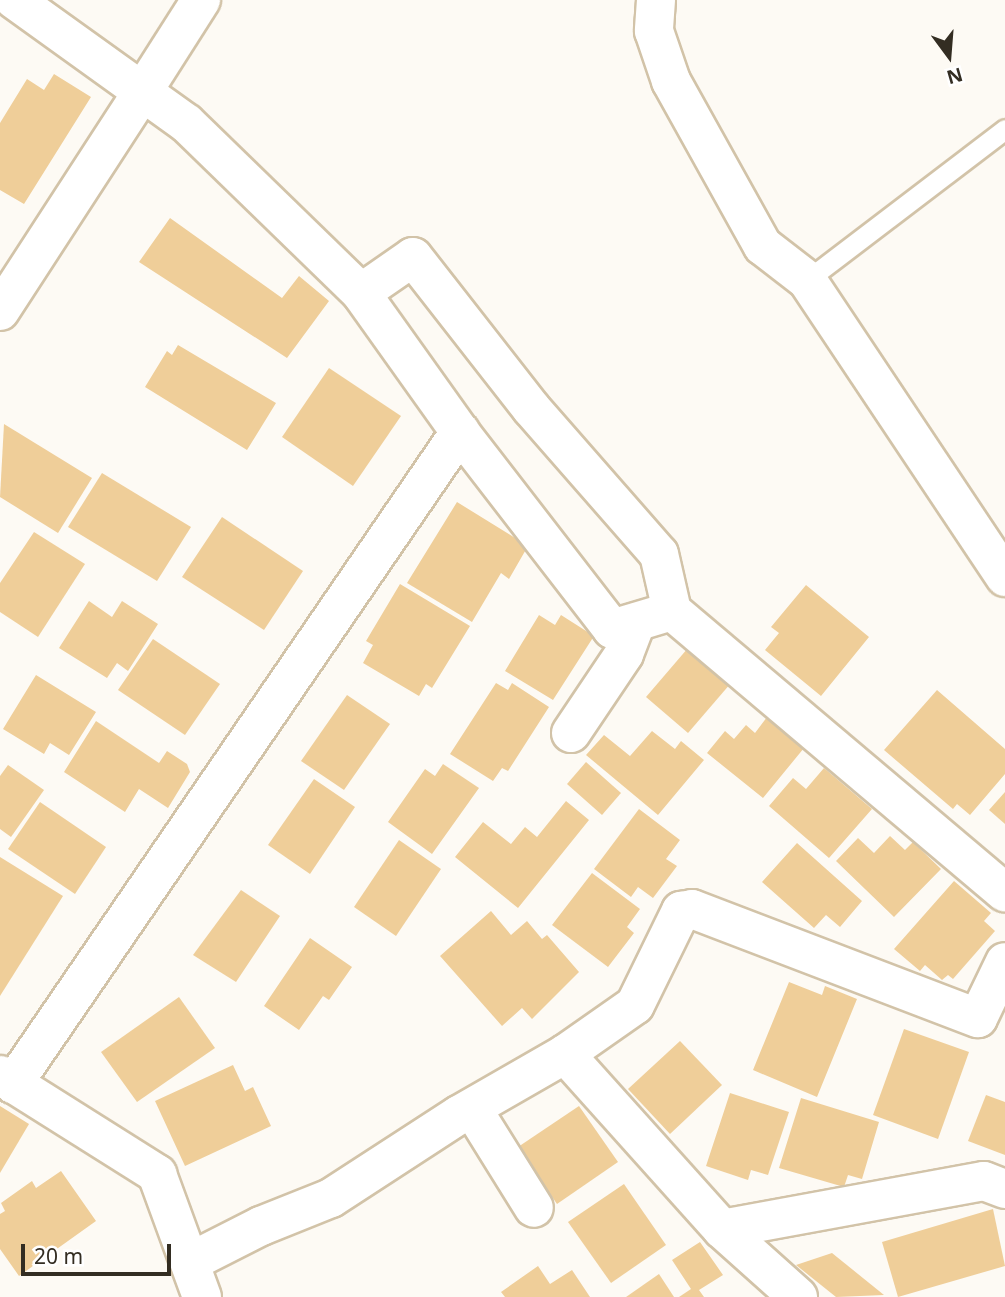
<!DOCTYPE html>
<html>
<head>
<meta charset="utf-8">
<style>
	body { margin:0 }
	#map { position:relative; width:1005px; height:1297px; overflow:hidden; background:#fdfaf4; font-family:"Noto Sans",sans-serif }
	div>[style] { position:absolute }
	.building>* { inset:0; background:#efce99 }
	.roads { filter:drop-shadow(2px 0 #d2c3a8) drop-shadow(-2px 0 #d2c3a8) drop-shadow(0 2px #d2c3a8) drop-shadow(0 -2px #d2c3a8) }
	.service>* { height:19px; margin:-9.5px; padding:0 9.5px; transform-origin:9.5px; border-radius:9.5px; background:#fff }
	.minor>* { height:38px; margin:-19px; padding:0 19px; transform-origin:19px; border-radius:19px; background:#fff }
	.tertiary>* { height:38px; margin:-19px; padding:0 19px; transform-origin:19px; border-radius:19px; background:#fff }
	span { translate:-50% -50%; white-space:nowrap; text-align:center; line-height:1.15; -webkit-text-stroke:5px #fff; paint-order:stroke }
	.north { position:absolute; left:914px; top:21px; width:70px; height:70px; -webkit-text-stroke:5px #fff; paint-order:stroke; rotate:164deg; font-size:19px; font-weight:700; line-height:28px; text-align:center; color:#332d22 }
	.north::after { content:''; display:block; margin:auto; width:24px; height:32px; background:#332d22; clip-path:polygon(50% 0,100% 100%,50% 72%,0 100%) }
	.scale { position:absolute; left:21px; top:1244px; width:150px; height:32px; box-sizing:border-box; border:4px solid #332d22; border-top:0; padding-left:9px; font-size:21px; line-height:24px; white-space:nowrap; color:#332d22; -webkit-text-stroke:5px #fff; paint-order:stroke }
</style>
</head>
<body>
<div id="map">
	<div class="building">
		<i style="clip-path:polygon(54px 74px,91px 97px,24px 204px,0 190px,0 123px,27px 79px,44px 90px)"></i>
		<i style="clip-path:polygon(170px 218px,282px 298px,299px 276px,329px 301px,287px 358px,139px 262px)"></i>
		<i style="clip-path:polygon(178px 345px,276px 403px,247px 450px,145px 387px,167px 351px,172px 355px)"></i>
		<i style="clip-path:polygon(329px 368px,401px 416px,353px 486px,282px 437px)"></i>
		<i style="clip-path:polygon(4px 424px,92px 478px,58px 533px,0 497px)"></i>
		<i style="clip-path:polygon(102px 473px,191px 527px,157px 581px,68px 527px)"></i>
		<i style="clip-path:polygon(457px 502px,528px 546px,509px 579px,501px 573px,472px 622px,407px 583px)"></i>
		<i style="clip-path:polygon(222px 517px,303px 571px,264px 630px,182px 577px)"></i>
		<i style="clip-path:polygon(34px 532px,85px 564px,38px 637px,0 612px,0 583px)"></i>
		<i style="clip-path:polygon(400px 584px,470px 626px,432px 688px,426px 684px,419px 696px,363px 663px,373px 645px,366px 641px)"></i>
		<i style="clip-path:polygon(806px 585px,869px 637px,821px 696px,765px 650px,779px 633px,771px 627px)"></i>
		<i style="clip-path:polygon(89px 601px,112px 617px,122px 601px,158px 624px,128px 671px,117px 663px,107px 678px,59px 648px)"></i>
		<i style="clip-path:polygon(539px 615px,555px 625px,561px 615px,594px 636px,553px 700px,505px 671px)"></i>
		<i style="clip-path:polygon(153px 639px,220px 684px,185px 735px,118px 690px)"></i>
		<i style="clip-path:polygon(688px 648px,731px 683px,688px 733px,646px 697px)"></i>
		<i style="clip-path:polygon(36px 675px,96px 712px,69px 755px,50px 743px,44px 754px,3px 729px)"></i>
		<i style="clip-path:polygon(496px 683px,508px 690px,512px 683px,549px 707px,508px 771px,502px 768px,493px 781px,450px 754px)"></i>
		<i style="clip-path:polygon(937px 690px,1005px 749px,1005px 774px,970px 815px,957px 804px,953px 809px,884px 750px)"></i>
		<i style="clip-path:polygon(347px 695px,390px 724px,344px 790px,301px 761px)"></i>
		<i style="clip-path:polygon(767px 717px,804px 748px,763px 798px,707px 753px,725px 731px,734px 739px,746px 725px,755px 733px)"></i>
		<i style="clip-path:polygon(96px 721px,159px 763px,167px 751px,187px 764px,190px 772px,168px 808px,139px 789px,125px 812px,64px 772px)"></i>
		<i style="clip-path:polygon(652px 731px,675px 749px,681px 741px,704px 760px,658px 815px,586px 755px,604px 735px,630px 756px)"></i>
		<i style="clip-path:polygon(586px 762px,621px 793px,602px 815px,567px 784px)"></i>
		<i style="clip-path:polygon(443px 764px,479px 788px,432px 854px,388px 822px,425px 769px,435px 776px)"></i>
		<i style="clip-path:polygon(8px 765px,44px 790px,11px 837px,0 829px,0 776px)"></i>
		<i style="clip-path:polygon(824px 768px,872px 809px,829px 858px,769px 806px,793px 778px,806px 789px)"></i>
		<i style="clip-path:polygon(314px 779px,355px 807px,310px 874px,268px 845px)"></i>
		<i style="clip-path:polygon(1005px 792px,1005px 824px,989px 810px)"></i>
		<i style="clip-path:polygon(566px 801px,589px 820px,518px 908px,455px 857px,483px 822px,511px 844px,525px 827px,537px 837px)"></i>
		<i style="clip-path:polygon(40px 802px,106px 847px,75px 894px,8px 849px)"></i>
		<i style="clip-path:polygon(639px 809px,680px 840px,666px 859px,677px 866px,653px 898px,638px 887px,631px 897px,594px 869px)"></i>
		<i style="clip-path:polygon(890px 836px,905px 850px,913px 842px,941px 869px,894px 917px,836px 861px,858px 838px,874px 853px)"></i>
		<i style="clip-path:polygon(399px 840px,441px 869px,396px 936px,354px 907px)"></i>
		<i style="clip-path:polygon(797px 843px,862px 901px,840px 927px,826px 915px,814px 928px,762px 882px)"></i>
		<i style="clip-path:polygon(0 857px,63px 896px,0 996px)"></i>
		<i style="clip-path:polygon(592px 873px,640px 909px,627px 927px,634px 933px,608px 967px,552px 925px)"></i>
		<i style="clip-path:polygon(954px 881px,991px 913px,984px 921px,995px 931px,953px 979px,948px 975px,942px 980px,925px 965px,920px 971px,894px 949px)"></i>
		<i style="clip-path:polygon(241px 890px,280px 916px,236px 982px,193px 955px)"></i>
		<i style="clip-path:polygon(491px 911px,511px 935px,527px 921px,542px 939px,547px 935px,579px 972px,532px 1019px,522px 1008px,502px 1026px,440px 956px)"></i>
		<i style="clip-path:polygon(310px 938px,352px 967px,329px 1000px,323px 996px,299px 1030px,264px 1006px)"></i>
		<i style="clip-path:polygon(789px 982px,822px 995px,825px 986px,857px 999px,817px 1097px,753px 1070px)"></i>
		<i style="clip-path:polygon(179px 997px,215px 1048px,137px 1102px,101px 1052px)"></i>
		<i style="clip-path:polygon(904px 1029px,969px 1052px,938px 1139px,873px 1115px)"></i>
		<i style="clip-path:polygon(680px 1041px,722px 1085px,670px 1134px,628px 1089px)"></i>
		<i style="clip-path:polygon(233px 1065px,245px 1091px,253px 1087px,271px 1126px,185px 1166px,155px 1101px)"></i>
		<i style="clip-path:polygon(730px 1093px,789px 1112px,768px 1175px,751px 1170px,748px 1180px,706px 1166px)"></i>
		<i style="clip-path:polygon(986px 1095px,1005px 1102px,1005px 1155px,968px 1141px)"></i>
		<i style="clip-path:polygon(801px 1098px,879px 1122px,862px 1179px,848px 1175px,844px 1187px,779px 1168px)"></i>
		<i style="clip-path:polygon(0 1106px,29px 1124px,0 1173px)"></i>
		<i style="clip-path:polygon(579px 1106px,618px 1162px,557px 1204px,518px 1147px)"></i>
		<i style="clip-path:polygon(61px 1171px,96px 1221px,19px 1276px,0 1249px,0 1214px,5px 1211px,1px 1203px,32px 1181px,36px 1188px)"></i>
		<i style="clip-path:polygon(624px 1184px,666px 1245px,611px 1283px,568px 1222px)"></i>
		<i style="clip-path:polygon(993px 1209px,1005px 1266px,898px 1297px,882px 1242px)"></i>
		<i style="clip-path:polygon(700px 1242px,723px 1275px,699px 1290px,704px 1297px,679px 1297px,691px 1289px,672px 1260px)"></i>
		<i style="clip-path:polygon(832px 1253px,884px 1295px,836px 1297px,796px 1265px)"></i>
		<i style="clip-path:polygon(538px 1266px,550px 1284px,572px 1270px,590px 1297px,505px 1297px,501px 1292px)"></i>
		<i style="clip-path:polygon(659px 1274px,674px 1297px,626px 1297px)"></i>
	</div>
	<div class="roads">
		<div class="service">
			<i style="left:807px;top:280px;width:249px;rotate:-37.3deg"></i>
		</div>
		<div class="minor">
			<i style="left:656px;top:0;width:31px;rotate:94deg"></i>
			<i style="left:654px;top:31px;width:53px;rotate:71.2deg"></i>
			<i style="left:671px;top:81px;width:189px;rotate:60.9deg"></i>
			<i style="left:763px;top:246px;width:56px;rotate:37.7deg"></i>
			<i style="left:807px;top:280px;width:357px;rotate:56.3deg"></i>
			<i style="left:143px;top:91px;width:108px;rotate:-57.5deg"></i>
			<i style="left:361px;top:293px;width:63px;rotate:-34.7deg"></i>
			<i style="left:413px;top:257px;width:192px;rotate:52deg"></i>
			<i style="left:531px;top:408px;width:194px;rotate:48.8deg"></i>
			<i style="left:659px;top:554px;width:58px;rotate:77.2deg"></i>
			<i style="left:672px;top:611px;width:436px;rotate:40.2deg"></i>
			<i style="left:460px;top:432px;width:249px;rotate:52.3deg"></i>
			<i style="left:612px;top:629px;width:63px;rotate:-16.7deg"></i>
			<i style="left:571px;top:733px;width:95px;rotate:-56.1deg"></i>
			<i style="left:624px;top:654px;width:34px;rotate:-69deg"></i>
			<i style="left:565px;top:1054px;width:235px;rotate:48.1deg"></i>
			<i style="left:722px;top:1229px;width:102px;rotate:41.8deg"></i>
			<i style="left:0;top:1075px;width:186px;rotate:32.2deg"></i>
			<i style="left:157px;top:1174px;width:131px;rotate:69.9deg"></i>
			<i style="left:13px;top:1084px;width:791px;rotate:-55.57deg"></i>
			<i style="left:460px;top:432px;width:171px;rotate:-125.5deg"></i>
			<i style="left:361px;top:293px;width:244px;rotate:-135.8deg"></i>
			<i style="left:186px;top:123px;width:211px;rotate:-144.3deg"></i>
			<i style="left:473px;top:1110px;width:115px;rotate:58.1deg"></i>
			<i style="left:722px;top:1229px;width:266px;rotate:-10.4deg"></i>
			<i style="left:984px;top:1181px;width:22px;rotate:21deg"></i>
			<i style="left:190px;top:1262px;width:80px;rotate:-26.9deg"></i>
			<i style="left:261px;top:1226px;width:75px;rotate:-21.8deg"></i>
			<i style="left:331px;top:1198px;width:153px;rotate:-33deg"></i>
			<i style="left:459px;top:1115px;width:122px;rotate:-29.9deg"></i>
			<i style="left:565px;top:1054px;width:85px;rotate:-35deg"></i>
			<i style="left:635px;top:1005px;width:105px;rotate:-63.9deg"></i>
			<i style="left:681px;top:911px;width:11px;rotate:-10deg"></i>
			<i style="left:692px;top:909px;width:306px;rotate:20.9deg"></i>
			<i style="left:978px;top:1018px;width:62px;rotate:-64.3deg"></i>
		</div>
		<div class="tertiary">
			<i style="left:0;top:311px;width:262px;rotate:-57deg"></i>
		</div>
	</div>
	<div class="north">N</div>
	<div class="scale">20 m</div>
</div>
</body>
</html>
